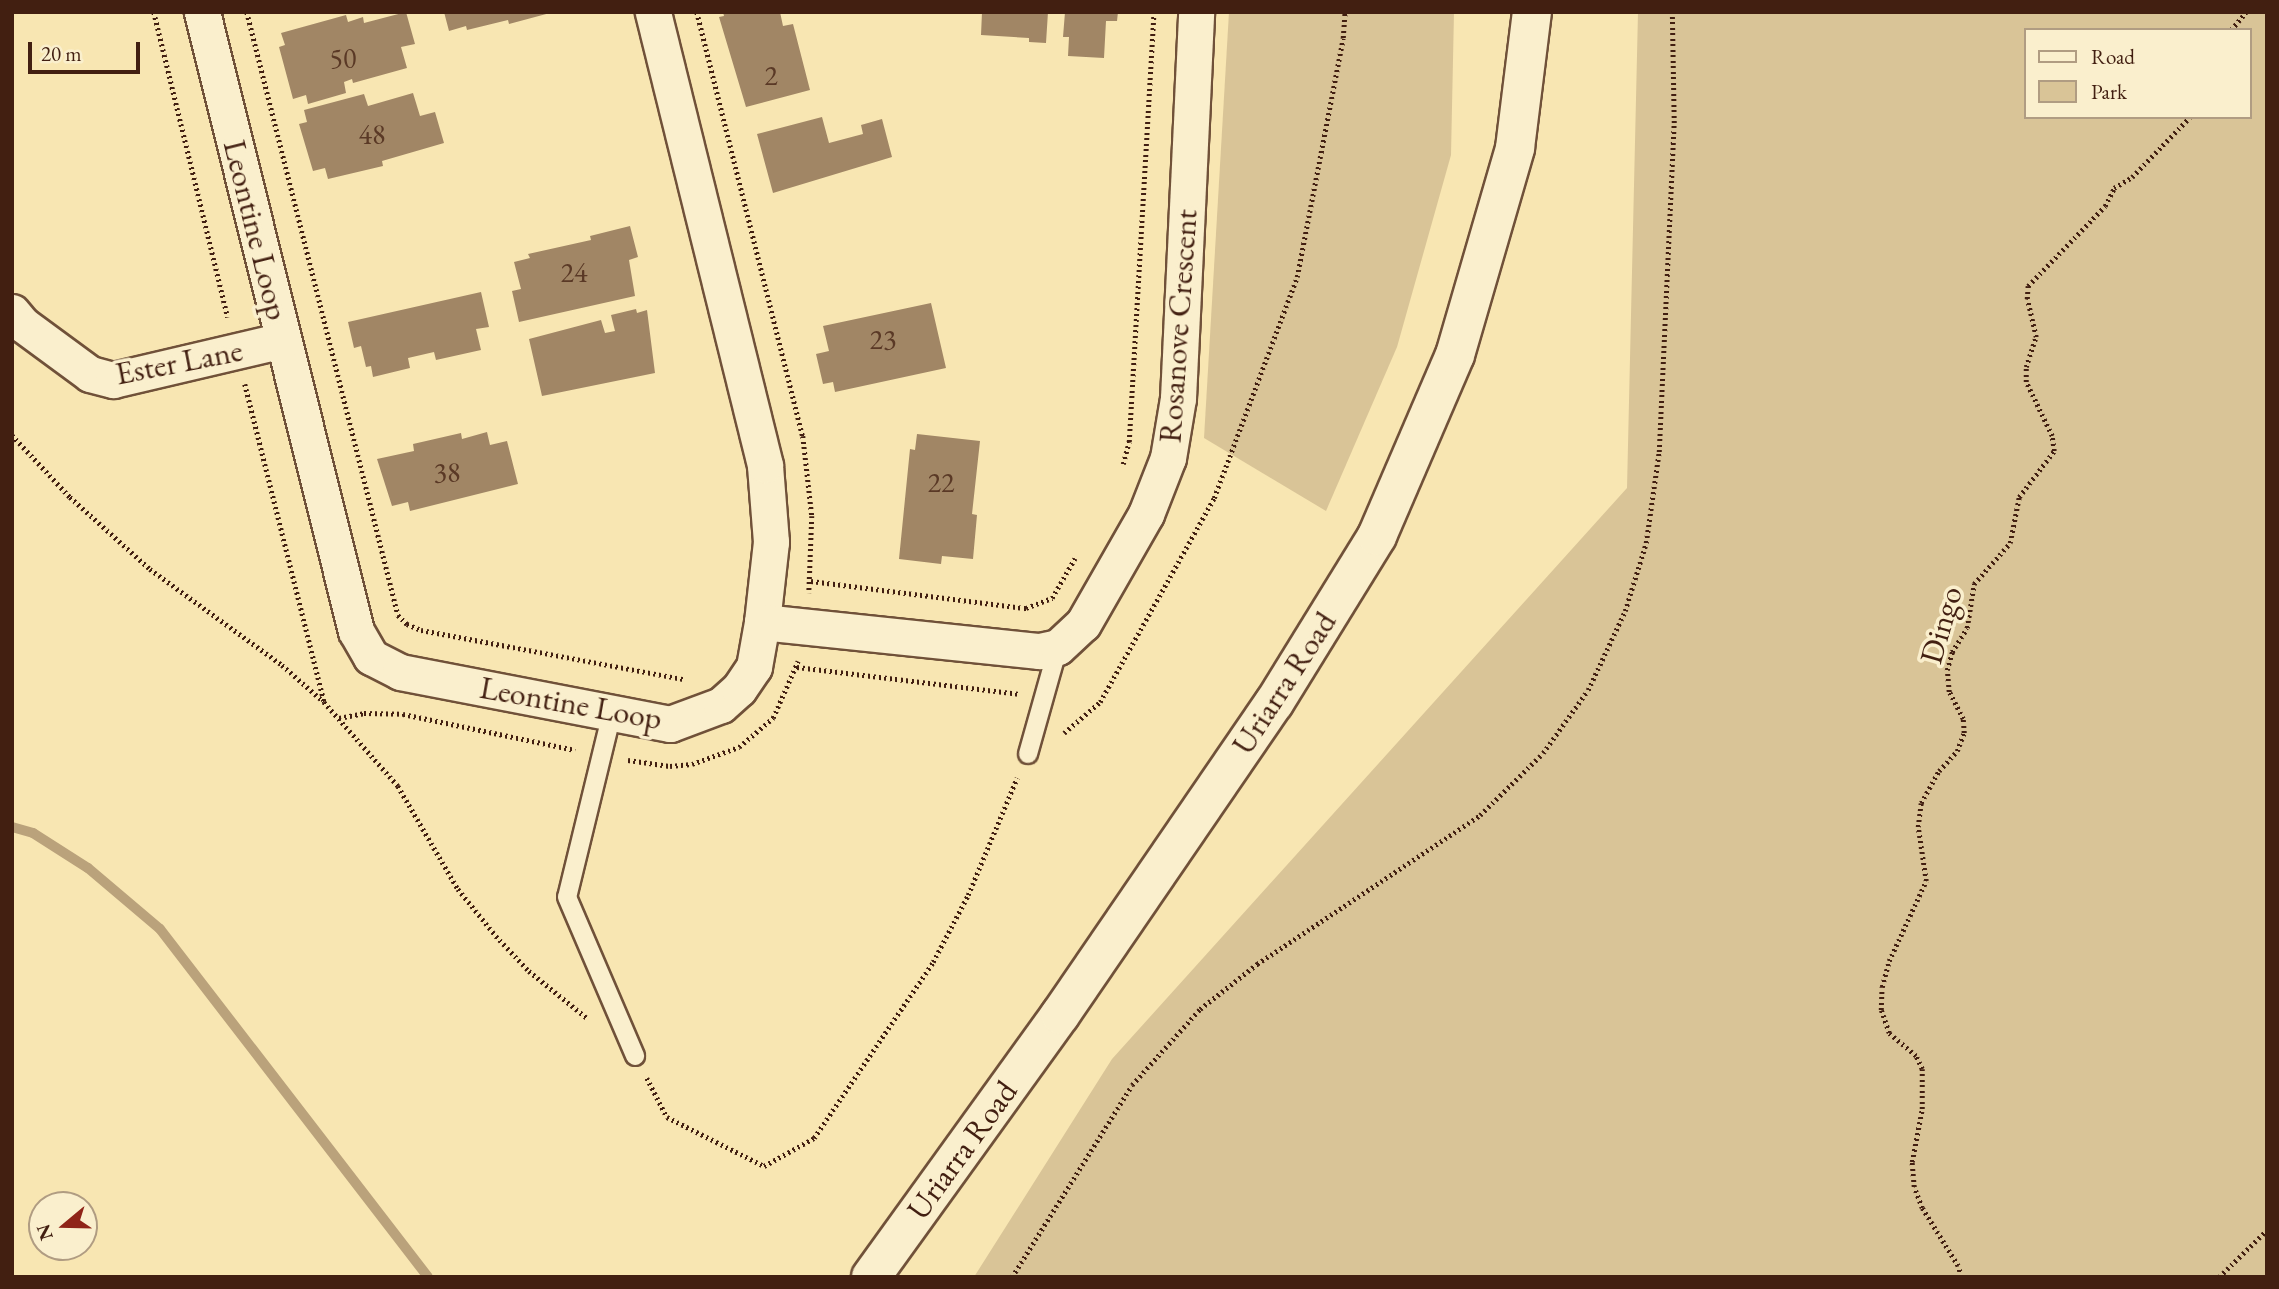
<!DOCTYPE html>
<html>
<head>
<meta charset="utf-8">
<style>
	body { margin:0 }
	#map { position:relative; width:2279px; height:1289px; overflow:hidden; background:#f8e6b2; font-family:"EB Garamond",serif }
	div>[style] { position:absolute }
	.green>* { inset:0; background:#d9c497 }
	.stream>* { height:10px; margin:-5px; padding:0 5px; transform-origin:5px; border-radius:5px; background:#baa27b }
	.building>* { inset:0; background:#a18665 }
	.path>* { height:4.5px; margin-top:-2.25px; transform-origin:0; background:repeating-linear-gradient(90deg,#421f11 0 2px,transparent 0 5.5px) }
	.roads { filter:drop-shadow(2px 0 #705139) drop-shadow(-2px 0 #705139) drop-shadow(0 2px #705139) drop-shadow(0 -2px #705139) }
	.lane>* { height:18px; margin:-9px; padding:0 9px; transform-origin:9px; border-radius:9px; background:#faefcd }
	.street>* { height:35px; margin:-17.5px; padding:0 17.5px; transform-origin:17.5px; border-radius:17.5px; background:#faefcd }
	.secondary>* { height:38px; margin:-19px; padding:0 19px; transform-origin:19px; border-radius:19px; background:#faefcd }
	span { translate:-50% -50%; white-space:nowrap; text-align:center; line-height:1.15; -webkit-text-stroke:7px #faefcd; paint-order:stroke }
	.number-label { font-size:28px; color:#5a3926 }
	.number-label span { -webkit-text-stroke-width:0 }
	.street-label { font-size:32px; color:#421f11 }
	.frame { position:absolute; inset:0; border:14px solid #421f11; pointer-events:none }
	.legend { position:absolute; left:2024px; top:28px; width:228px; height:91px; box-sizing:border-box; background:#faefcd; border:2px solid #b09c82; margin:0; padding:9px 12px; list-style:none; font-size:21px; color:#421f11 }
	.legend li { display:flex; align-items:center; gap:14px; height:35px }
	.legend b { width:35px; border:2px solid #b09c82 }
	.north { position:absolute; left:28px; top:1191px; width:70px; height:70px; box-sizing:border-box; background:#faefcd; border:2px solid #b09c82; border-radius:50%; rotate:251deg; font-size:19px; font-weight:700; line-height:28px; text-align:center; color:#421f11 }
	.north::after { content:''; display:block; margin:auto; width:24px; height:32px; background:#8f2418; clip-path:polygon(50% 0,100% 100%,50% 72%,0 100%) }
	.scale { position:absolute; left:28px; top:42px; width:112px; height:32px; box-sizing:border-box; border:4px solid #421f11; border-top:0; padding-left:9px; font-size:21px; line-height:24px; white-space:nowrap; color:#421f11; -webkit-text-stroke:5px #faefcd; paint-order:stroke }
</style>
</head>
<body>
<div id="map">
	<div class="green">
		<i style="clip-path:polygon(1229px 12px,1454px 12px,1451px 155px,1397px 347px,1326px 511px,1204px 438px)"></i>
		<i style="clip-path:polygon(evenodd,1638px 12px,2267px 12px,2267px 1277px,974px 1277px,1112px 1059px,1627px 488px,1638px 12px,2025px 30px,2249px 30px,2249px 117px,2025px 117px,2025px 30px)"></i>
	</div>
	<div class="stream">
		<i style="left:12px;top:827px;width:22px;rotate:16deg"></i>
		<i style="left:33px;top:833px;width:65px;rotate:32.5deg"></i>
		<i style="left:88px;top:868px;width:94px;rotate:40.3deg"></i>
		<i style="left:160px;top:929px;width:439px;rotate:52.4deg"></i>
	</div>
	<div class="building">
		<i style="clip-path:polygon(406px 12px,415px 44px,401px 47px,407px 68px,353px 83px,352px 79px,344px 82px,346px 93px,308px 104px,306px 95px,293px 99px,279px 47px,285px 45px,281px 33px,346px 15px,348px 22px,363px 17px,364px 23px)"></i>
		<i style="clip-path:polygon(444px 12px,549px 12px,550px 13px,509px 24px,508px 20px,467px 30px,466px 26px,449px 31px)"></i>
		<i style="clip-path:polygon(723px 12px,780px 12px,783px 26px,793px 24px,810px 90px,746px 107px,719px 17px,724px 16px)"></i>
		<i style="clip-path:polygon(982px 12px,1048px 12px,1046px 43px,1029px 42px,1029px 38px,981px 35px)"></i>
		<i style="clip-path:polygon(1065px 12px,1118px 12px,1117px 21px,1106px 21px,1104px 58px,1068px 56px,1069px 37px,1063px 37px)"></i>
		<i style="clip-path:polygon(413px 93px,420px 116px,435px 112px,444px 143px,382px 161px,383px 166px,328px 179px,325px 168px,313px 171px,299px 124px,307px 122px,304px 110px,364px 94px,368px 106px)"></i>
		<i style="clip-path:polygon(822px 117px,829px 143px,863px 134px,861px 125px,882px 119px,892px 157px,773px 193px,757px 134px)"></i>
		<i style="clip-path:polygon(630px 226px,638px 257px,629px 260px,635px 296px,519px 322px,512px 291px,521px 289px,514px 262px,530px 258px,528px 254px,591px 240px,590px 236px)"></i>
		<i style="clip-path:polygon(481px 292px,489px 327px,476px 329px,481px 350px,436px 360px,434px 352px,408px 358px,410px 368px,373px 377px,371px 366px,366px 367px,361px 346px,354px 348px,348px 322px)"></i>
		<i style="clip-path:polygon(931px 303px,946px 368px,835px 392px,833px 382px,823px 384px,816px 354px,829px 351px,823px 326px)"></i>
		<i style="clip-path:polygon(636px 309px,637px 313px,647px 310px,655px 373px,542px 396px,529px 339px,601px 320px,605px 333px,615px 331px,611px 315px)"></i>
		<i style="clip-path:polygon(487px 432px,490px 445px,507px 441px,518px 484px,410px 511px,408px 502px,392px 506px,377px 459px,414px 451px,413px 444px,461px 433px,462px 439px)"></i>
		<i style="clip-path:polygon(917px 434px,980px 441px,972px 514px,977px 515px,973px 559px,942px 556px,941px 564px,899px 559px,910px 449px,915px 450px)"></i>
	</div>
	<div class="path">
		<i style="left:154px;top:12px;width:314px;rotate:76.4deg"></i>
		<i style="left:247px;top:12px;width:622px;rotate:75.94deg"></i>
		<i style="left:398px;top:615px;width:13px;rotate:45deg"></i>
		<i style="left:407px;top:624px;width:15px;rotate:23deg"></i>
		<i style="left:421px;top:630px;width:267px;rotate:10.6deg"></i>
		<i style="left:697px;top:12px;width:437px;rotate:76deg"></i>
		<i style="left:803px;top:436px;width:81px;rotate:83.6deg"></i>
		<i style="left:812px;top:516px;width:77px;rotate:92.2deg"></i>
		<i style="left:2231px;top:30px;width:23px;rotate:-50deg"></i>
		<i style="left:245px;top:384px;width:327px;rotate:76deg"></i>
		<i style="left:12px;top:435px;width:85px;rotate:46.9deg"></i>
		<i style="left:70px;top:497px;width:108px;rotate:42deg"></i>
		<i style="left:150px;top:569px;width:163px;rotate:36deg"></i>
		<i style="left:282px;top:665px;width:56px;rotate:41.4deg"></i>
		<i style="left:324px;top:702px;width:112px;rotate:48.6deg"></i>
		<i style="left:398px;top:786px;width:119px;rotate:59.8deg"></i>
		<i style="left:458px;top:889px;width:60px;rotate:51deg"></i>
		<i style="left:496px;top:936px;width:48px;rotate:46.7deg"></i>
		<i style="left:529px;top:971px;width:75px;rotate:39deg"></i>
		<i style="left:1123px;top:464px;width:23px;rotate:-75deg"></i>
		<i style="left:1129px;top:442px;width:431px;rotate:-86.7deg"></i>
		<i style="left:811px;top:581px;width:217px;rotate:7.2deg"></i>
		<i style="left:1026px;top:608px;width:28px;rotate:-21deg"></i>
		<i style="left:1052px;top:598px;width:46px;rotate:-60.1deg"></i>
		<i style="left:797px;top:667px;width:224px;rotate:6.9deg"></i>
		<i style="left:339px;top:718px;width:25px;rotate:-11deg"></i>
		<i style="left:364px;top:713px;width:39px;rotate:1deg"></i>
		<i style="left:403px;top:714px;width:176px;rotate:11.8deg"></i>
		<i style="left:1064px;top:733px;width:48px;rotate:-40.7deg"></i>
		<i style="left:1100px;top:702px;width:234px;rotate:-60.8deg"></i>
		<i style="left:1214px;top:498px;width:236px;rotate:-69.4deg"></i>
		<i style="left:1297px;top:277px;width:243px;rotate:-79.1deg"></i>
		<i style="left:1343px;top:38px;width:26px;rotate:-86deg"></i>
		<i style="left:628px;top:760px;width:42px;rotate:8.1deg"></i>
		<i style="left:670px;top:766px;width:22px;rotate:-5deg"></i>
		<i style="left:692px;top:764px;width:50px;rotate:-19.9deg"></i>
		<i style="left:739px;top:747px;width:45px;rotate:-40.5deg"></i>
		<i style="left:773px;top:718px;width:62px;rotate:-66.3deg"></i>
		<i style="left:647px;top:1078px;width:44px;rotate:62.9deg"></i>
		<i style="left:667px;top:1117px;width:109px;rotate:26.8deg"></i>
		<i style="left:764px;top:1166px;width:57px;rotate:-29.2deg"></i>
		<i style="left:814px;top:1138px;width:212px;rotate:-55.9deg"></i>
		<i style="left:933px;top:962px;width:76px;rotate:-62.4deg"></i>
		<i style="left:968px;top:895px;width:127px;rotate:-67.3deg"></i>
		<i style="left:1012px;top:1277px;width:226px;rotate:-58deg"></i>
		<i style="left:1132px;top:1085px;width:102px;rotate:-48.2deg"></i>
		<i style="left:1200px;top:1009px;width:73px;rotate:-38.3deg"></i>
		<i style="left:1257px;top:964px;width:268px;rotate:-33.7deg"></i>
		<i style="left:1480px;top:815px;width:88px;rotate:-44.5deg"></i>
		<i style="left:1543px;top:753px;width:77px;rotate:-54.5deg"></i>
		<i style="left:1588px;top:690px;width:87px;rotate:-64.9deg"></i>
		<i style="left:1625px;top:611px;width:71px;rotate:-72.8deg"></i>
		<i style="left:1646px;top:543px;width:92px;rotate:-81.9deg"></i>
		<i style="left:1659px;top:452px;width:329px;rotate:-87.4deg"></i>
		<i style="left:1674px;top:123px;width:111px;rotate:-91deg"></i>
		<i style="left:1961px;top:1277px;width:11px;rotate:-105deg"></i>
		<i style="left:1958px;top:1266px;width:68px;rotate:-121.8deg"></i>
		<i style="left:1922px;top:1208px;width:22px;rotate:-111deg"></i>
		<i style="left:1914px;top:1187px;width:25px;rotate:-95deg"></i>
		<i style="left:1912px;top:1162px;width:54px;rotate:-79.3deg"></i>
		<i style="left:1922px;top:1109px;width:40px;rotate:-90deg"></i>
		<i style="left:1922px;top:1069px;width:14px;rotate:-115deg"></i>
		<i style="left:1916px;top:1056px;width:35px;rotate:-140deg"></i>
		<i style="left:1889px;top:1033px;width:24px;rotate:-109deg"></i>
		<i style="left:1881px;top:1010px;width:23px;rotate:-88deg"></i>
		<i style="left:1882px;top:987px;width:27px;rotate:-75deg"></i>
		<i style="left:1889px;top:961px;width:88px;rotate:-65.2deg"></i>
		<i style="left:1926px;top:881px;width:55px;rotate:-98.4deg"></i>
		<i style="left:1918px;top:827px;width:24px;rotate:-83deg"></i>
		<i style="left:1921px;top:803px;width:37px;rotate:-61deg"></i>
		<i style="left:1939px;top:771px;width:27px;rotate:-48deg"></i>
		<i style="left:1957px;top:751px;width:19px;rotate:-69deg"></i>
		<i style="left:1964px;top:733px;width:14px;rotate:-94deg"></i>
		<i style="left:1963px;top:719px;width:30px;rotate:-117deg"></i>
		<i style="left:1949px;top:692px;width:22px;rotate:-95deg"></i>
		<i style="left:1947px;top:670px;width:19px;rotate:-74deg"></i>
		<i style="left:1952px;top:652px;width:28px;rotate:-58deg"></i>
		<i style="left:1967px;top:628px;width:45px;rotate:-81deg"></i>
		<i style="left:1974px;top:584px;width:55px;rotate:-48.7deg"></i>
		<i style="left:2010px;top:543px;width:47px;rotate:-78.9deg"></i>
		<i style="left:2019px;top:497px;width:58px;rotate:-52.7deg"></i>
		<i style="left:2054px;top:451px;width:15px;rotate:-98deg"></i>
		<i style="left:2052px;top:436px;width:60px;rotate:-115.7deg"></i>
		<i style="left:2026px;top:382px;width:15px;rotate:-90deg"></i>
		<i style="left:2026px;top:367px;width:32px;rotate:-72deg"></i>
		<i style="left:2036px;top:337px;width:39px;rotate:-103deg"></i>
		<i style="left:2027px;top:299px;width:13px;rotate:-86deg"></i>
		<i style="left:2028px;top:286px;width:111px;rotate:-46.1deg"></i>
		<i style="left:2105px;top:206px;width:20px;rotate:-63deg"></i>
		<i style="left:2114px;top:188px;width:21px;rotate:-31deg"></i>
		<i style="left:2132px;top:177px;width:83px;rotate:-46deg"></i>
		<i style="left:2219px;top:1277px;width:67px;rotate:-44.4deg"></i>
	</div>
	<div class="roads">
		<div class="lane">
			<i style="left:612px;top:713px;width:189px;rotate:103.7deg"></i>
			<i style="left:567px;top:897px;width:173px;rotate:66.8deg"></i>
			<i style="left:1028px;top:754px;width:111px;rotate:-74.3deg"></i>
		</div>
		<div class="street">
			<i style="left:202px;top:12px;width:638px;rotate:76.03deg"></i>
			<i style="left:356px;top:631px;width:30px;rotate:60deg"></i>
			<i style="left:371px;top:657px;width:33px;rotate:27deg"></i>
			<i style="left:400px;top:672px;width:275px;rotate:10.9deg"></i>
			<i style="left:670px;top:724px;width:54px;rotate:-20.4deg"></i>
			<i style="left:721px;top:705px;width:24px;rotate:-42deg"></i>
			<i style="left:739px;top:689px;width:27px;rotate:-56deg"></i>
			<i style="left:754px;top:667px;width:46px;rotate:-79.9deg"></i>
			<i style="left:762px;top:622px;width:81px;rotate:-83.6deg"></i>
			<i style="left:771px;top:542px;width:77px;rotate:-94.5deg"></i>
			<i style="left:765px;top:465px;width:467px;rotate:-103.9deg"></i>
			<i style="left:12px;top:312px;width:16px;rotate:50deg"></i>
			<i style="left:22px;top:324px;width:84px;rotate:36.3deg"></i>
			<i style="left:90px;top:374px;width:24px;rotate:15deg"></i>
			<i style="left:113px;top:380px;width:175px;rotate:-13.2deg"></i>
			<i style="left:762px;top:622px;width:279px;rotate:6deg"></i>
			<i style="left:1039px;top:651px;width:19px;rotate:-12deg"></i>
			<i style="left:1058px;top:647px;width:34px;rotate:-43deg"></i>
			<i style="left:1083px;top:624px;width:127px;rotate:-60.2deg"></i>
			<i style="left:1146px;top:514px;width:60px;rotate:-68.6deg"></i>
			<i style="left:1168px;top:458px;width:61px;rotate:-80.5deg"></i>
			<i style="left:1178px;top:398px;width:386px;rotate:-87.3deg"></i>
		</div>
		<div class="secondary">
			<i style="left:871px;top:1277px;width:323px;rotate:-54.2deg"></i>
			<i style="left:1060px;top:1015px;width:378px;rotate:-55.6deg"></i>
			<i style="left:1274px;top:703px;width:196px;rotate:-58.3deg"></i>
			<i style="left:1377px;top:536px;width:197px;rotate:-66.7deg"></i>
			<i style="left:1455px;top:355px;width:216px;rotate:-73.8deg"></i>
			<i style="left:1515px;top:148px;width:137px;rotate:-82.9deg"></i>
		</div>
	</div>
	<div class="number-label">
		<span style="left:343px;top:58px">50</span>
		<span style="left:771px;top:75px">2</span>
		<span style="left:372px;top:134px">48</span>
		<span style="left:574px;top:272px">24</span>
		<span style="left:883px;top:339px">23</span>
		<span style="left:447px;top:472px">38</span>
		<span style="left:941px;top:482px">22</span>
	</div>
	<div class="street-label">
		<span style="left:256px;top:230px;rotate:76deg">Leontine Loop</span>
		<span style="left:1178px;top:326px;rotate:-86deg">Rosanove Crescent</span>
		<span style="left:179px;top:362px;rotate:-11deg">Ester Lane</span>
		<span style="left:1941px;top:625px;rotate:-74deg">Dingo</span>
		<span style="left:1284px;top:683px;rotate:-57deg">Uriarra Road</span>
		<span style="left:571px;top:703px;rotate:10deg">Leontine Loop</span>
		<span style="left:962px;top:1150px;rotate:-54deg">Uriarra Road</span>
	</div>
	<div class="frame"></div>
	<ul class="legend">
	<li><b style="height:9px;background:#faefcd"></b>Road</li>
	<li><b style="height:19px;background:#d9c497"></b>Park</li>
	</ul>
	<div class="north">N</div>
	<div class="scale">20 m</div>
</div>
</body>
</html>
